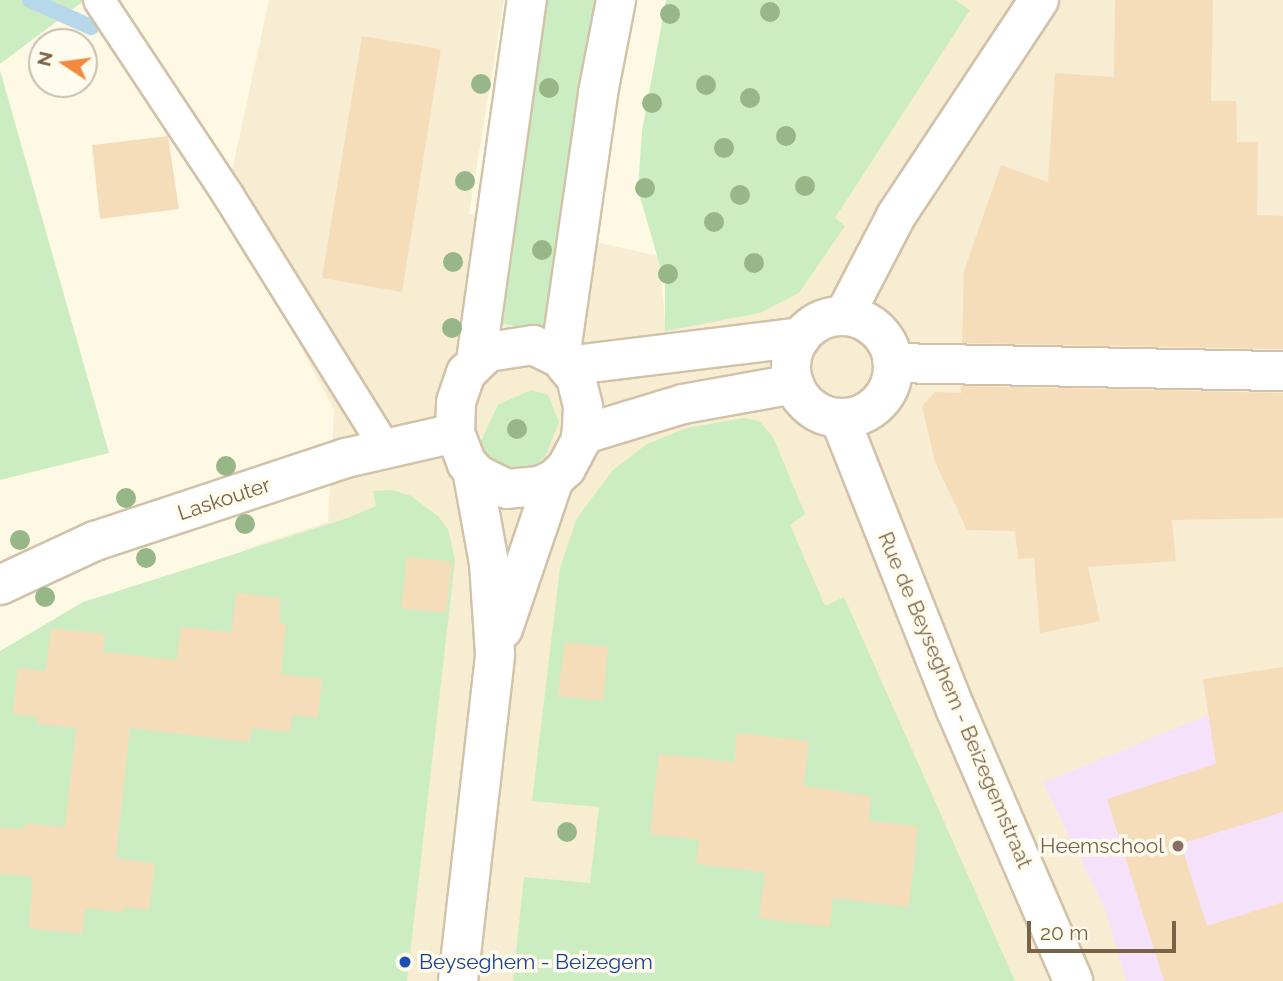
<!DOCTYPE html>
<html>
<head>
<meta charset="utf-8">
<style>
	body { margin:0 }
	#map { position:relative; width:1283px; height:981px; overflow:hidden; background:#fef9e5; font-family:Raleway,sans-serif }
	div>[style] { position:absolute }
	.residential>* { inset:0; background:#f6edd2 }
	.education>* { inset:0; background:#f6e1fb }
	.green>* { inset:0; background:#cbedc1 }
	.stream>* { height:16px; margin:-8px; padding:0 8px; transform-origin:8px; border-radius:8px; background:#b7d8ea }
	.building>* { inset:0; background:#f6ddba }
	.roads { filter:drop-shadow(2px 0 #d1c2a9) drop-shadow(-2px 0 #d1c2a9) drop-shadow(0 2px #d1c2a9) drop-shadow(0 -2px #d1c2a9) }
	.service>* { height:30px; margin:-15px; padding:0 15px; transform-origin:15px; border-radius:15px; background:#fff }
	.minor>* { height:38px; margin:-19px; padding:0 19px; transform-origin:19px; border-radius:19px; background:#fff }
	.tertiary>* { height:38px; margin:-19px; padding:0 19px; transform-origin:19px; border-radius:19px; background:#fff }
	.tertiary>.ring { margin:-19px; padding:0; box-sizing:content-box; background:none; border:38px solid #fff; border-radius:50% }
	.trees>* { width:20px; height:20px; margin:-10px; border-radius:50%; background:#98b789 }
	.dots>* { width:19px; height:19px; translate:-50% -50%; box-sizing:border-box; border:4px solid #fffbed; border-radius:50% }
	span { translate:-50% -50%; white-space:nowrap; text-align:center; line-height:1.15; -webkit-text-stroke:7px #fffbed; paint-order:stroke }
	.street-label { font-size:21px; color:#796347 }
	.education-label { font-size:21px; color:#785e54 }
	.right { translate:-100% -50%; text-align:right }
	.transit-label { font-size:21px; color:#164399 }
	.left { translate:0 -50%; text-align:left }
	.north { position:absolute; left:28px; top:28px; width:70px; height:70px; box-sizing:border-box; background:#fffbed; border:2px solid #c9beab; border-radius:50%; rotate:283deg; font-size:19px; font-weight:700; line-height:28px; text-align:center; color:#796347 }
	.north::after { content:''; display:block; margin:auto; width:24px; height:32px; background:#f28a40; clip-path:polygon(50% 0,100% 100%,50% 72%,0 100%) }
	.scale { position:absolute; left:1027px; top:921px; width:149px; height:32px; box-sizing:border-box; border:4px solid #796347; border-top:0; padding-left:9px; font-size:21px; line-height:24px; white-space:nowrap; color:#796347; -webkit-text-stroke:5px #fffbed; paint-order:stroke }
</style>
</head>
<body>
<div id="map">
	<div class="residential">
		<i style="clip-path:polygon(269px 0,504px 0,469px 214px,659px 256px,666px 330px,760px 313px,799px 293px,844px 226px,834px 219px,969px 11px,955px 0,1283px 0,1283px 981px,0 981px,140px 598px,252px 547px,328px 522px,334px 410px,225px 203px)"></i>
	</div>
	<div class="education">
		<i style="clip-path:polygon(1283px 684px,1283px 981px,1126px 981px,1105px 909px,1043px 783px)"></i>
	</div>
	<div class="green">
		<i style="clip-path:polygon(0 0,85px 0,0 64px)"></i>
		<i style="clip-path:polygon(544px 0,597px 0,567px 168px,548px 318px,545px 327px,533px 330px,499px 323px)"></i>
		<i style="clip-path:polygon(666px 0,955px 0,970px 10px,835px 218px,845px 226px,799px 293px,760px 313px,665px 331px,665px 283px,638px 190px,642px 131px)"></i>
		<i style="clip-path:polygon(0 70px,109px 453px,0 480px)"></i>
		<i style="clip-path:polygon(531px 390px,548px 395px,559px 422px,545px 457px,519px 476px,481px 455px,481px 441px,498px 405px)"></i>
		<i style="clip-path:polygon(744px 418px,759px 421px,773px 437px,805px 514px,790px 525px,825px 606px,844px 597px,1015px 981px,513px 981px,524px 877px,590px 883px,599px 807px,532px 801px,560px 568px,577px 518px,613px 470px,647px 444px,687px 428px)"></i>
		<i style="clip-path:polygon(392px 490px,411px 496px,438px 516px,448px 529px,455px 560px,407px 981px,0 981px,0 651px,83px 602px,345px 519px,376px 506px,373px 491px)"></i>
	</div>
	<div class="stream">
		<i style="left:30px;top:0;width:67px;rotate:23.9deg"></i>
	</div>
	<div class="building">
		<i style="clip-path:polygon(1115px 0,1213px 0,1211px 101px,1236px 101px,1237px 142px,1258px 142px,1257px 215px,1283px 216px,1283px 349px,962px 343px,964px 271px,1001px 165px,1048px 182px,1055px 73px,1114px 77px)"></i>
		<i style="clip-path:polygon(362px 36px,441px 49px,402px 292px,322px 278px)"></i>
		<i style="clip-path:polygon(168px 136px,179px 209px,100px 219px,92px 145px)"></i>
		<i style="clip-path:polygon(961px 386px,1283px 393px,1283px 518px,1172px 520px,1176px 561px,1088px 567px,1100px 621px,1040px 633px,1034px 558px,1018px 559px,1015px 531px,967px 530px,935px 462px,922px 406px,935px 392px,961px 393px)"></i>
		<i style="clip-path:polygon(407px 557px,452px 562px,446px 613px,401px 608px)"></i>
		<i style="clip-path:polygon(236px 593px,281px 598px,279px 623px,286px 624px,281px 674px,322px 679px,318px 718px,292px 715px,290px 732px,252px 728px,249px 742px,130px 728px,116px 858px,155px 864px,149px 910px,124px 907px,124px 913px,85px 908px,82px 934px,29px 928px,33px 877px,0 874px,0 827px,25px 829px,26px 823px,65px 827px,76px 728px,37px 724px,38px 717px,13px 714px,18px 668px,46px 671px,51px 628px,105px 634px,103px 652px,177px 660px,181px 627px,232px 632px)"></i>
		<i style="clip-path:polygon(565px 642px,608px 647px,603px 701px,558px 696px)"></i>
		<i style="clip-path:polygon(1283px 667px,1283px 812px,1181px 844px,1207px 926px,1283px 902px,1283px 981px,1164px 981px,1107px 799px,1216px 764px,1203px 679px)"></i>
		<i style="clip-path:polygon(737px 733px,809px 741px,804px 786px,871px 796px,869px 821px,918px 826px,909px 907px,833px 898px,830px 927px,759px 918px,765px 872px,696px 864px,699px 840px,650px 834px,659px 754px,734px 762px)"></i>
	</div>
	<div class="roads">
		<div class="service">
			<i style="left:99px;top:0;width:234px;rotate:56.5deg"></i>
			<i style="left:228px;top:195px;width:299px;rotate:58.1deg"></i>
		</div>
		<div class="minor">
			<i style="left:893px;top:363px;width:390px;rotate:1.2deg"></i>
			<i style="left:840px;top:419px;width:313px;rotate:68.3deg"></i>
			<i style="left:956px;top:710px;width:295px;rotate:66.6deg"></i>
			<i style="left:0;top:585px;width:105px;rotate:-24.9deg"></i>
			<i style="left:95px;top:541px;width:264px;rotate:-18.3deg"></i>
			<i style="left:346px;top:458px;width:112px;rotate:-12.9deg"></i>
		</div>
		<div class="tertiary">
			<i style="left:844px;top:316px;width:113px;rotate:-62.5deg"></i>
			<i style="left:896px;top:216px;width:259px;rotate:-56.5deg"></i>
			<i class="ring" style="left:791px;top:316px;width:64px;height:64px"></i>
			<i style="left:533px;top:345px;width:30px;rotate:26deg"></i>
			<i style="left:560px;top:358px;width:26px;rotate:51deg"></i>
			<i style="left:576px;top:378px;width:30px;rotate:76deg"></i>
			<i style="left:583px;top:407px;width:33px;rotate:93deg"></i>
			<i style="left:581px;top:440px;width:32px;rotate:118deg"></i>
			<i style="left:566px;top:468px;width:16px;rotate:137deg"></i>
			<i style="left:554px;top:479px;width:16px;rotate:153deg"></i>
			<i style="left:540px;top:486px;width:33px;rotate:175deg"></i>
			<i style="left:507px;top:489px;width:32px;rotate:-154deg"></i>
			<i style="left:478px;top:475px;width:16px;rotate:-135deg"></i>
			<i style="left:467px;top:464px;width:33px;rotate:-111deg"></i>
			<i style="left:455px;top:433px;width:31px;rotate:-88deg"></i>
			<i style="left:456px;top:402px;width:31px;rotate:-71deg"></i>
			<i style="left:466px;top:373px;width:30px;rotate:-44deg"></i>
			<i style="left:488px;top:352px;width:46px;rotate:-8.8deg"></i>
			<i style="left:560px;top:358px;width:268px;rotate:-81.8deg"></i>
			<i style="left:598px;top:93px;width:95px;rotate:-79deg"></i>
			<i style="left:476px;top:361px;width:365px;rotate:-82deg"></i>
			<i style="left:566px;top:366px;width:237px;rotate:-7deg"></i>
			<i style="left:581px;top:435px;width:107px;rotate:-16.9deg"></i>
			<i style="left:683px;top:404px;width:113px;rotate:-10.2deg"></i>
			<i style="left:503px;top:629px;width:158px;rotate:-71.2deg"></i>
			<i style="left:458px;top:981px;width:328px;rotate:-83.5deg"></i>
			<i style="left:495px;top:655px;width:92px;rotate:-93.7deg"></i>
			<i style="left:489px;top:563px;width:96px;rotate:-100.3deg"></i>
		</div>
	</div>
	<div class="trees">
		<i style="left:770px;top:12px"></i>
		<i style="left:670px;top:14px"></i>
		<i style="left:481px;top:84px"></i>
		<i style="left:706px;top:85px"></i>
		<i style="left:549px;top:88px"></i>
		<i style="left:750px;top:98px"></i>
		<i style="left:652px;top:103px"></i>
		<i style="left:786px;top:136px"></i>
		<i style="left:724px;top:148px"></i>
		<i style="left:465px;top:181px"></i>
		<i style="left:805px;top:186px"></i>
		<i style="left:645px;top:188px"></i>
		<i style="left:740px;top:195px"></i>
		<i style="left:714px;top:222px"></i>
		<i style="left:542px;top:250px"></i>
		<i style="left:453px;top:262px"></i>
		<i style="left:754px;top:263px"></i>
		<i style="left:668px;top:274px"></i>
		<i style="left:452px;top:328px"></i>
		<i style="left:517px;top:429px"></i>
		<i style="left:226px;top:466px"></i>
		<i style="left:126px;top:498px"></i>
		<i style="left:245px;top:524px"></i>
		<i style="left:20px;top:540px"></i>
		<i style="left:146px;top:558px"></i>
		<i style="left:45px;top:597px"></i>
		<i style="left:567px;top:832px"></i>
	</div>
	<div class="dots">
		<i style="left:1178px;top:846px;background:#8d6e63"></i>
		<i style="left:405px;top:962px;background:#1a4fb4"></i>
	</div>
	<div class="street-label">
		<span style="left:224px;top:499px;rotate:-18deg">Laskouter</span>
		<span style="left:955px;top:700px;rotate:67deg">Rue de Beyseghem - Beizegemstraat</span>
	</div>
	<div class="education-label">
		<span class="right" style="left:1164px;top:846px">Heemschool</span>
	</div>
	<div class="transit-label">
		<span class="left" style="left:419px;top:962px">Beyseghem - Beizegem</span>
	</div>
	<div class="north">N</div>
	<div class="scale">20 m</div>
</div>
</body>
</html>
